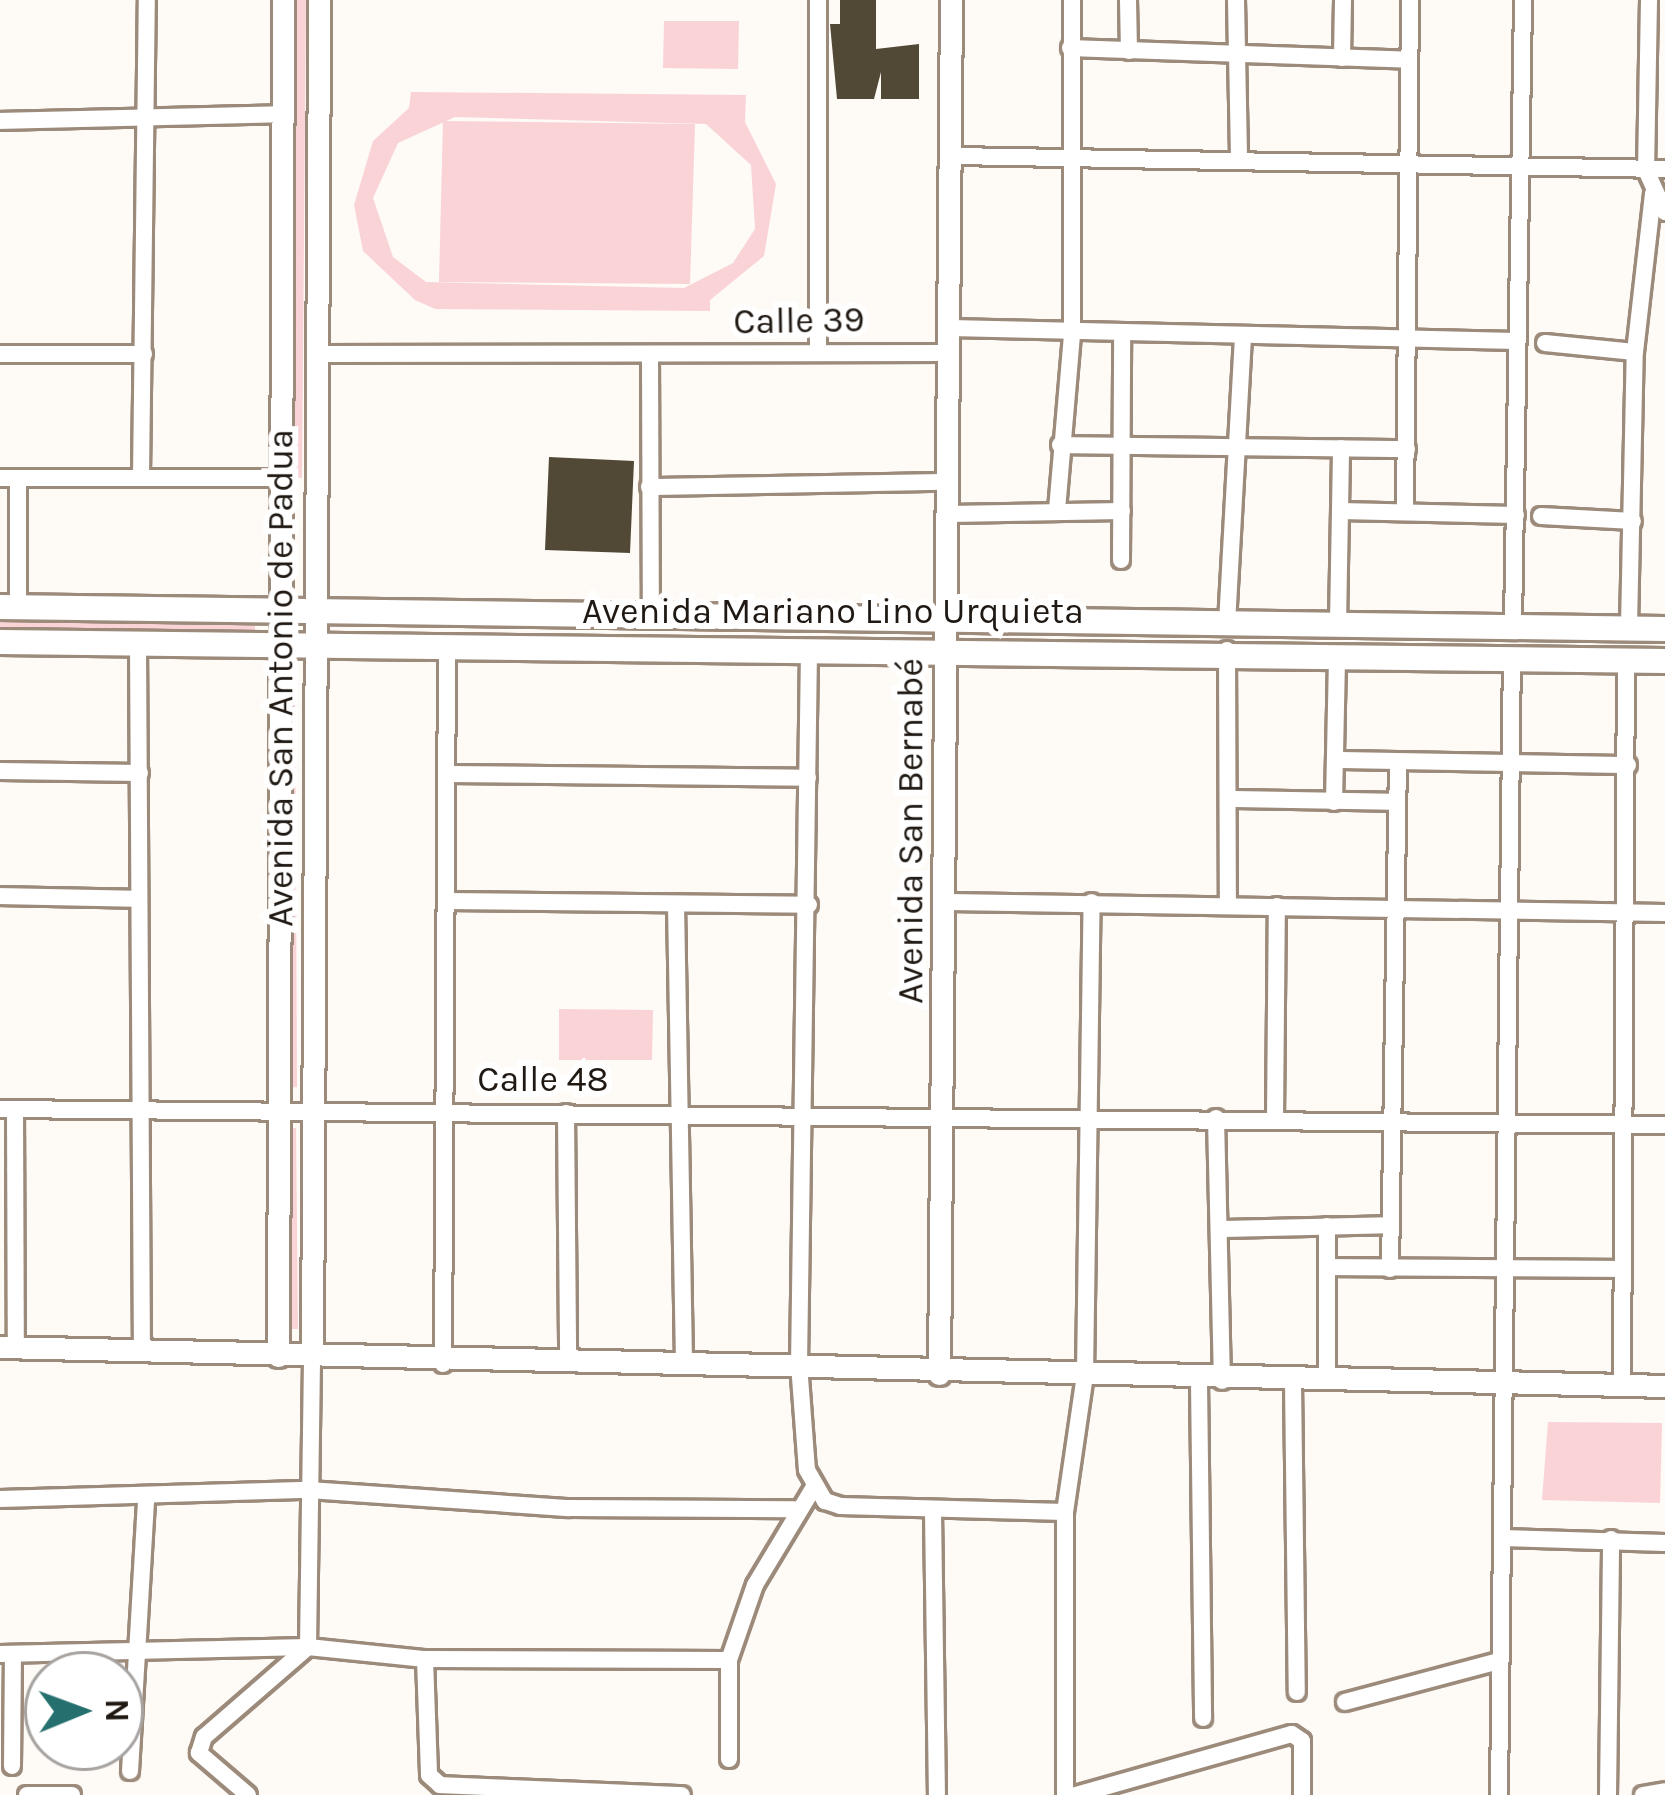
<!DOCTYPE html>
<html>
<head>
<meta charset="utf-8">
<style>
	body { margin:0 }
	#map { position:relative; width:1665px; height:1795px; overflow:hidden; background:#fefaf6; font-family:Karla,sans-serif }
	div>[style] { position:absolute }
	.green>* { inset:0; background:#fad3d7 }
	.building>* { inset:0; background:#514936 }
	.roads { filter:drop-shadow(3px 0 #9c8a7a) drop-shadow(-3px 0 #9c8a7a) drop-shadow(0 3px #9c8a7a) drop-shadow(0 -3px #9c8a7a) }
	.minor>* { height:16px; margin:-8px; padding:0 8px; transform-origin:8px; border-radius:8px; background:#fff }
	.tertiary>* { height:21px; margin:-10.5px; padding:0 10.5px; transform-origin:10.5px; border-radius:10.5px; background:#fff }
	.secondary>* { height:24px; margin:-12px; padding:0 12px; transform-origin:12px; border-radius:12px; background:#fff }
	span { translate:-50% -50%; white-space:nowrap; text-align:center; line-height:1.15; -webkit-text-stroke:12px #fff; paint-order:stroke }
	.street-label { font-size:36px; color:#201913 }
	.north { position:absolute; left:24px; top:1651px; width:120px; height:120px; box-sizing:border-box; background:#fff; border:3px solid #a6a3a1; border-radius:50%; rotate:89deg; font-size:33px; font-weight:700; line-height:48px; text-align:center; color:#201913 }
	.north::after { content:''; display:block; margin:auto; width:42px; height:54px; background:#25706e; clip-path:polygon(50% 0,100% 100%,50% 72%,0 100%) }
</style>
</head>
<body>
<div id="map">
	<div class="green">
		<i style="clip-path:polygon(293px 0,306px 0,302px 478px,288px 476px)"></i>
		<i style="clip-path:polygon(664px 21px,739px 21px,738px 69px,663px 68px)"></i>
		<i style="clip-path:polygon(evenodd,411px 92px,746px 95px,745px 122px,776px 184px,764px 256px,710px 300px,710px 311px,435px 309px,415px 300px,363px 251px,354px 205px,373px 141px,409px 108px,411px 92px,455px 117px,706px 124px,751px 165px,755px 229px,733px 263px,684px 288px,426px 282px,393px 257px,373px 198px,398px 143px,455px 117px)"></i>
		<i style="clip-path:polygon(443px 121px,695px 124px,690px 284px,439px 282px)"></i>
		<i style="clip-path:polygon(0 617px,255px 621px,255px 635px,0 630px)"></i>
		<i style="clip-path:polygon(284px 659px,295px 660px,297px 1087px,288px 1088px)"></i>
		<i style="clip-path:polygon(559px 1009px,653px 1010px,652px 1060px,559px 1060px)"></i>
		<i style="clip-path:polygon(296px 1128px,298px 1329px,287px 1329px,287px 1129px)"></i>
		<i style="clip-path:polygon(1548px 1422px,1662px 1423px,1660px 1503px,1542px 1500px)"></i>
	</div>
	<div class="building">
		<i style="clip-path:polygon(840px 0,876px 0,876px 49px,919px 44px,919px 99px,881px 99px,881px 72px,874px 99px,837px 99px,830px 24px,840px 24px)"></i>
		<i style="clip-path:polygon(549px 457px,634px 461px,630px 553px,545px 550px)"></i>
	</div>
	<div class="roads">
		<div class="minor">
			<i style="left:1128px;top:0;width:51px;rotate:88.9deg"></i>
			<i style="left:1236px;top:0;width:158px;rotate:88.9deg"></i>
			<i style="left:1649px;top:0;width:170px;rotate:91deg"></i>
			<i style="left:1646px;top:170px;width:46px;rotate:65.7deg"></i>
			<i style="left:1070px;top:48px;width:339px;rotate:2deg"></i>
			<i style="left:1342px;top:58px;width:58px;rotate:-89deg"></i>
			<i style="left:0;top:121px;width:283px;rotate:-1.4deg"></i>
			<i style="left:954px;top:156px;width:711px;rotate:1.05deg"></i>
			<i style="left:950px;top:328px;width:567px;rotate:1.31deg"></i>
			<i style="left:1545px;top:343px;width:90px;rotate:5.7deg"></i>
			<i style="left:818px;top:352px;width:352px;rotate:-90deg"></i>
			<i style="left:0;top:354px;width:144px"></i>
			<i style="left:317px;top:354px;width:632px;rotate:-0.09deg"></i>
			<i style="left:650px;top:357px;width:261px;rotate:89.8deg"></i>
			<i style="left:1060px;top:445px;width:347px;rotate:0.7deg"></i>
			<i style="left:141px;top:476px;width:476px;rotate:-89.3deg"></i>
			<i style="left:0;top:478px;width:280px"></i>
			<i style="left:649px;top:487px;width:300px;rotate:-1deg"></i>
			<i style="left:1057px;top:510px;width:177px;rotate:-85.1deg"></i>
			<i style="left:1072px;top:334px;width:334px;rotate:-90deg"></i>
			<i style="left:1340px;top:511px;width:176px;rotate:1.3deg"></i>
			<i style="left:1405px;top:512px;width:512px;rotate:-89.44deg"></i>
			<i style="left:949px;top:514px;width:173px;rotate:-1deg"></i>
			<i style="left:1541px;top:516px;width:92px;rotate:3.1deg"></i>
			<i style="left:1121px;top:560px;width:224px;rotate:-89.7deg"></i>
			<i style="left:18px;top:607px;width:129px;rotate:-90deg"></i>
			<i style="left:1227px;top:623px;width:286px;rotate:-86.8deg"></i>
			<i style="left:1338px;top:624px;width:176px;rotate:-89deg"></i>
			<i style="left:1513px;top:625px;width:625px;rotate:-89.08deg"></i>
			<i style="left:1629px;top:627px;width:275px;rotate:-88.8deg"></i>
			<i style="left:1635px;top:352px;width:160px;rotate:-83.5deg"></i>
			<i style="left:138px;top:644px;width:709px;rotate:89.68deg"></i>
			<i style="left:809px;top:650px;width:714px;rotate:90.8deg"></i>
			<i style="left:799px;top:1364px;width:106px;rotate:85.7deg"></i>
			<i style="left:807px;top:1470px;width:36px;rotate:60deg"></i>
			<i style="left:825px;top:1501px;width:16px;rotate:18deg"></i>
			<i style="left:840px;top:1506px;width:225px;rotate:1.5deg"></i>
			<i style="left:1227px;top:650px;width:255px;rotate:89.8deg"></i>
			<i style="left:1335px;top:760px;width:293px;rotate:1deg"></i>
			<i style="left:0;top:771px;width:140px;rotate:0.8deg"></i>
			<i style="left:449px;top:774px;width:359px;rotate:0.6deg"></i>
			<i style="left:1228px;top:799px;width:169px;rotate:1deg"></i>
			<i style="left:1334px;top:802px;width:148px;rotate:-88.8deg"></i>
			<i style="left:0;top:896px;width:139px;rotate:1.2deg"></i>
			<i style="left:447px;top:901px;width:362px;rotate:0.6deg"></i>
			<i style="left:946px;top:902px;width:719px;rotate:0.88deg"></i>
			<i style="left:676px;top:904px;width:457px;rotate:89deg"></i>
			<i style="left:0;top:1109px;width:1665px;rotate:0.55deg"></i>
			<i style="left:15px;top:1109px;width:239px;rotate:89.8deg"></i>
			<i style="left:566px;top:1113px;width:249px;rotate:89.5deg"></i>
			<i style="left:1216px;top:1118px;width:263px;rotate:88.7deg"></i>
			<i style="left:1275px;top:1119px;width:213px;rotate:-89.5deg"></i>
			<i style="left:1220px;top:1229px;width:170px;rotate:-1.3deg"></i>
			<i style="left:1328px;top:1267px;width:294px;rotate:0.4deg"></i>
			<i style="left:1390px;top:1269px;width:508px;rotate:-89.1deg"></i>
			<i style="left:443px;top:1364px;width:717px;rotate:-89.68deg"></i>
			<i style="left:1327px;top:1379px;width:153px;rotate:-90deg"></i>
			<i style="left:1199px;top:1382px;width:336px;rotate:89.3deg"></i>
			<i style="left:1293px;top:1382px;width:310px;rotate:89.3deg"></i>
			<i style="left:1622px;top:1387px;width:728px;rotate:-89.69deg"></i>
			<i style="left:0;top:1499px;width:309px;rotate:-1.7deg"></i>
			<i style="left:309px;top:1490px;width:261px;rotate:4deg"></i>
			<i style="left:569px;top:1508px;width:225px;rotate:0.3deg"></i>
			<i style="left:933px;top:1512px;width:283px;rotate:89.2deg"></i>
			<i style="left:1503px;top:1538px;width:162px;rotate:1.8deg"></i>
			<i style="left:0;top:1654px;width:308px;rotate:-1.3deg"></i>
			<i style="left:308px;top:1647px;width:118px;rotate:5.9deg"></i>
			<i style="left:425px;top:1659px;width:304px;rotate:0.2deg"></i>
			<i style="left:729px;top:1660px;width:79px;rotate:-70.9deg"></i>
			<i style="left:755px;top:1585px;width:114px;rotate:-59deg"></i>
			<i style="left:425px;top:1659px;width:116px;rotate:88deg"></i>
			<i style="left:429px;top:1775px;width:15px;rotate:42deg"></i>
			<i style="left:440px;top:1785px;width:242px;rotate:2.4deg"></i>
			<i style="left:1345px;top:1702px;width:159px;rotate:-14.9deg"></i>
			<i style="left:729px;top:1759px;width:99px;rotate:-90deg"></i>
			<i style="left:12px;top:1766px;width:112px;rotate:-89.5deg"></i>
			<i style="left:130px;top:1771px;width:273px;rotate:-86.6deg"></i>
			<i style="left:27px;top:1795px;width:45px"></i>
			<i style="left:248px;top:1795px;width:65px;rotate:-139.4deg"></i>
			<i style="left:199px;top:1753px;width:17px;rotate:-73deg"></i>
			<i style="left:204px;top:1737px;width:138px;rotate:-40.9deg"></i>
			<i style="left:308px;top:1647px;width:289px;rotate:-89.2deg"></i>
			<i style="left:1065px;top:1795px;width:283px;rotate:-90deg"></i>
			<i style="left:1065px;top:1512px;width:138px;rotate:-81.7deg"></i>
			<i style="left:1085px;top:1375px;width:473px;rotate:-89.2deg"></i>
			<i style="left:1076px;top:1795px;width:224px;rotate:-15.8deg"></i>
			<i style="left:1292px;top:1734px;width:12px;rotate:35deg"></i>
			<i style="left:1302px;top:1741px;width:54px;rotate:90deg"></i>
			<i style="left:1499px;top:1795px;width:1139px;rotate:-89.35deg"></i>
			<i style="left:1608px;top:1795px;width:256px;rotate:-89.3deg"></i>
			<i style="left:1643px;top:1795px;width:22px;rotate:-10deg"></i>
		</div>
		<div class="tertiary">
			<i style="left:0;top:1347px;width:1665px;rotate:1.34deg"></i>
			<i style="left:278px;top:1356px;width:1356px;rotate:-89.79deg"></i>
			<i style="left:312px;top:1358px;width:1358px;rotate:-89.7deg"></i>
			<i style="left:939px;top:1374px;width:1374px;rotate:-89.5deg"></i>
		</div>
		<div class="secondary">
			<i style="left:0;top:607px;width:1665px;rotate:0.76deg"></i>
			<i style="left:0;top:642px;width:1665px;rotate:0.65deg"></i>
		</div>
	</div>
	<div class="street-label">
		<span style="left:799px;top:321px;rotate:-1deg">Calle 39</span>
		<span style="left:833px;top:612px">Avenida Mariano Lino Urquieta</span>
		<span style="left:281px;top:678px;rotate:-90deg">Avenida San Antonio de Padua</span>
		<span style="left:911px;top:831px;rotate:-90deg">Avenida San Bernabé</span>
		<span style="left:543px;top:1080px">Calle 48</span>
	</div>
	<div class="north">N</div>
</div>
</body>
</html>
